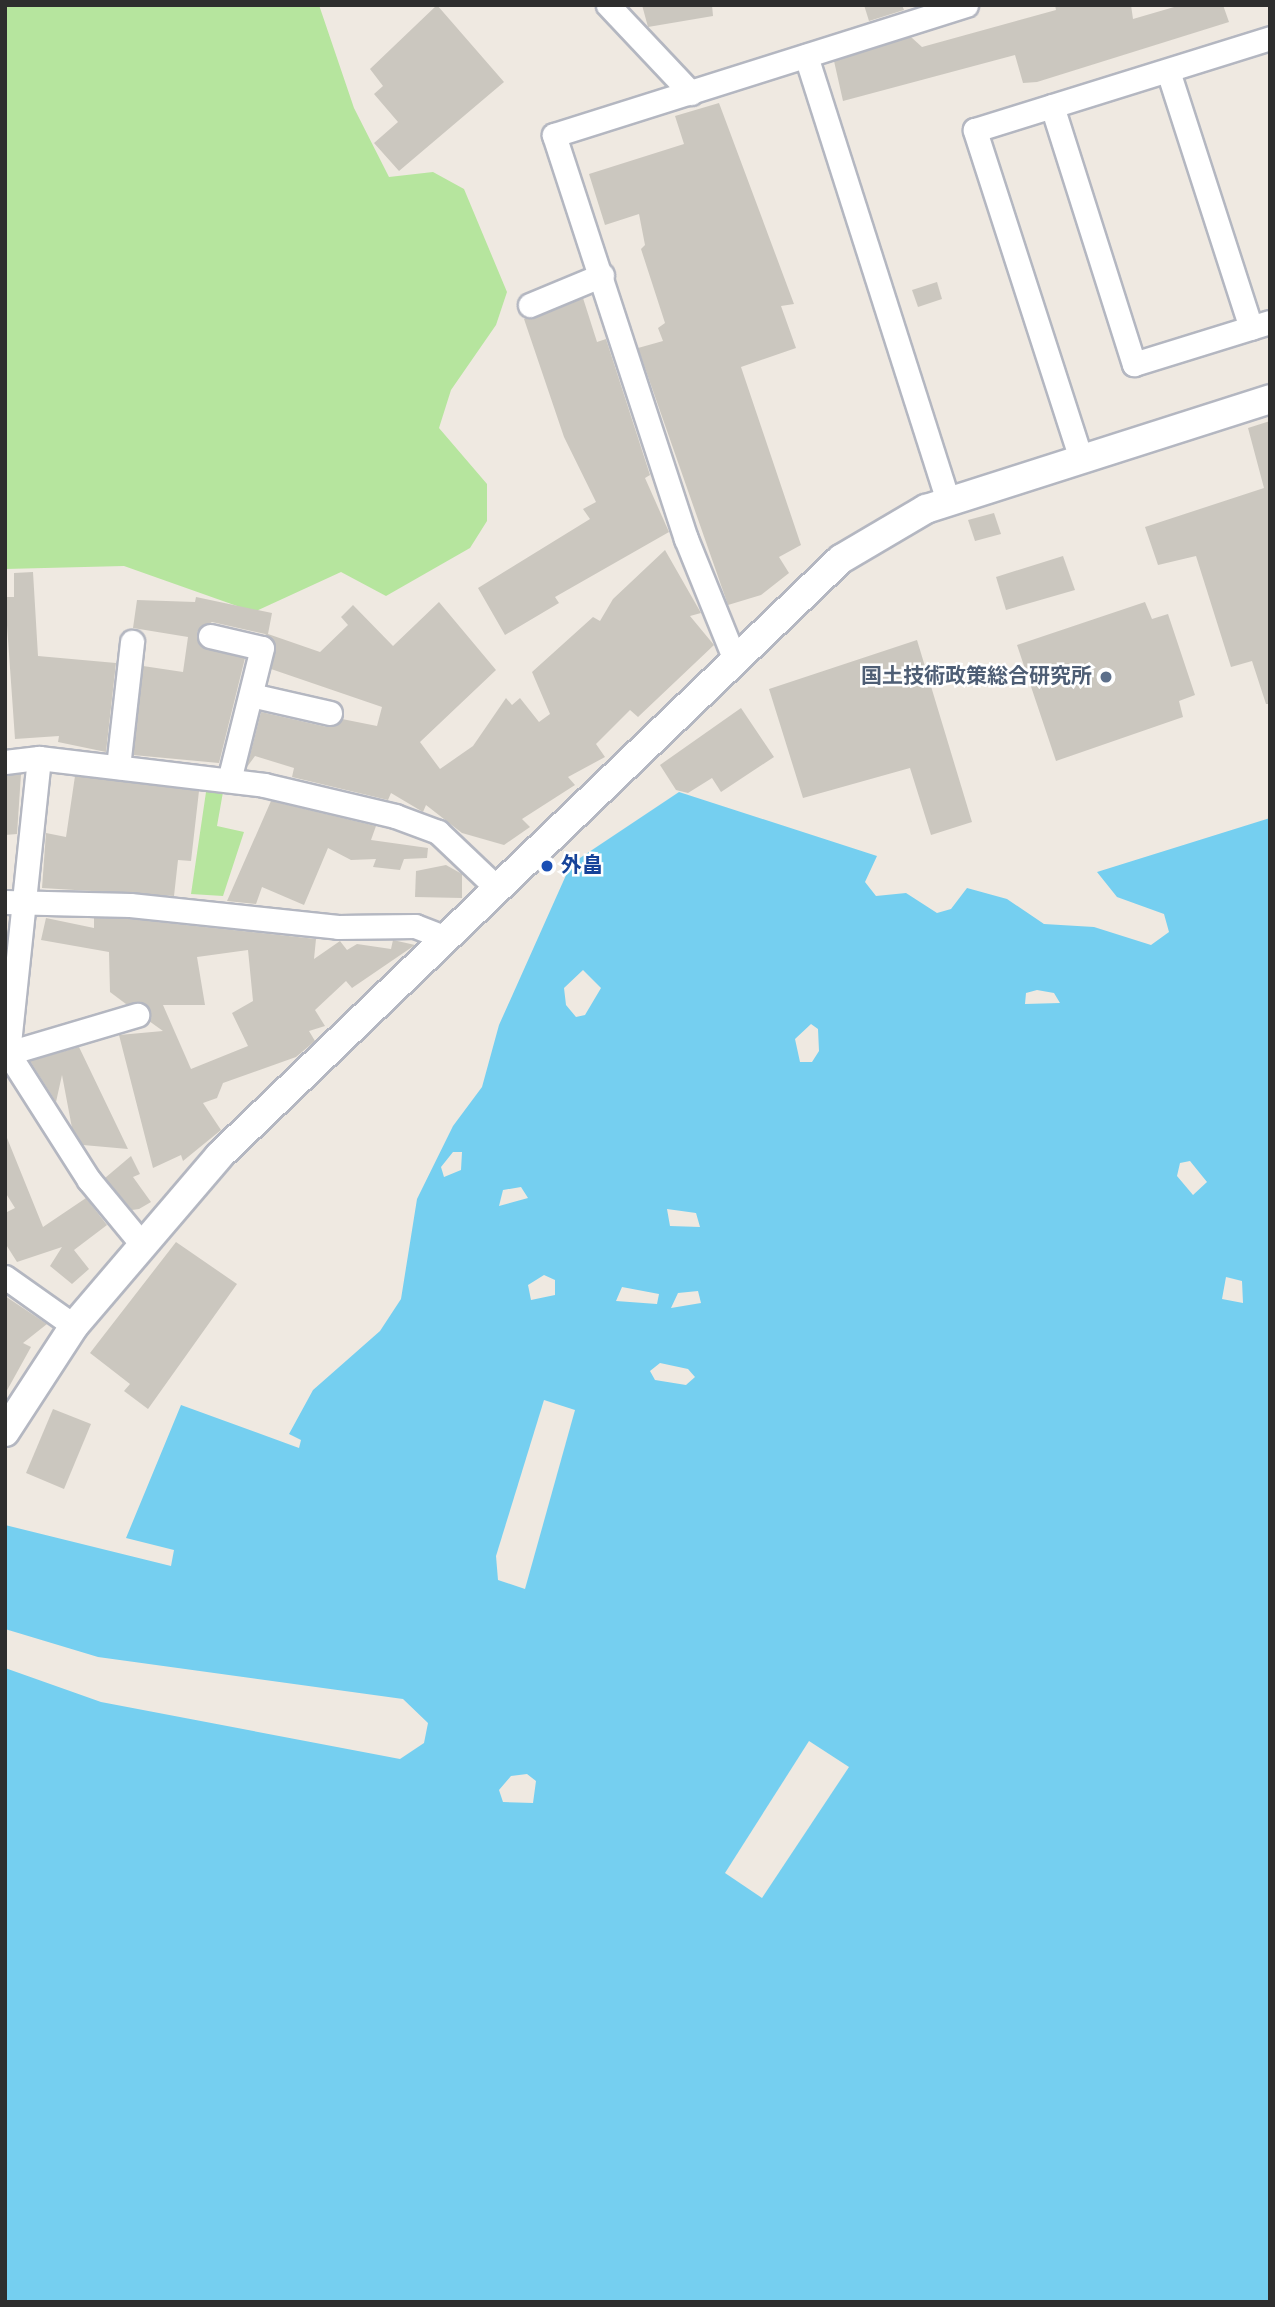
<!DOCTYPE html>
<html>
<head>
<meta charset="utf-8">
<style>
	body { margin:0 }
	#map { position:relative; width:1275px; height:2307px; overflow:hidden; background:#efe9e1; font-family:"Varela Round","Noto Sans JP",sans-serif }
	div>[style] { position:absolute }
	.green>* { inset:0; background:#b6e59e }
	.water>* { inset:0; background:#75cff0 }
	.pier>* { inset:0; background:#efe9e1 }
	.building>* { inset:0; background:#cbc7bf }
	.roads { filter:drop-shadow(2px 0 #b4b7c1) drop-shadow(-2px 0 #b4b7c1) drop-shadow(0 2px #b4b7c1) drop-shadow(0 -2px #b4b7c1) }
	.minor>* { height:23px; margin:-11.5px; padding:0 11.5px; transform-origin:11.5px; border-radius:11.5px; background:#fff }
	.tertiary>* { height:28px; margin:-14px; padding:0 14px; transform-origin:14px; border-radius:14px; background:#fff }
	.dots>* { width:19px; height:19px; translate:-50% -50%; box-sizing:border-box; border:4px solid #fff; border-radius:50% }
	span { translate:-50% -50%; white-space:nowrap; text-align:center; line-height:1.15; -webkit-text-stroke:5px #fff; paint-order:stroke }
	.service-label { font-size:21px; color:#4e5e75; font-weight:700 }
	.right { translate:-100% -50%; text-align:right }
	.transit-label { font-size:21px; color:#164399; font-weight:700 }
	.left { translate:0 -50%; text-align:left }
	.frame { position:absolute; inset:0; border:7px solid #2e2e2e; pointer-events:none }
</style>
</head>
<body>
<div id="map">
	<div class="green">
		<i style="clip-path:polygon(5px 5px,319px 5px,354px 108px,389px 177px,433px 172px,464px 189px,507px 292px,496px 325px,451px 390px,439px 428px,487px 484px,487px 521px,470px 548px,386px 596px,341px 572px,254px 612px,124px 566px,5px 569px)"></i>
		<i style="clip-path:polygon(206px 792px,223px 792px,217px 826px,244px 832px,223px 896px,191px 894px)"></i>
	</div>
	<div class="water">
		<i style="clip-path:polygon(evenodd,679px 792px,877px 856px,865px 882px,876px 896px,906px 893px,937px 913px,951px 909px,967px 888px,1007px 899px,1044px 924px,1094px 927px,1151px 945px,1169px 932px,1164px 914px,1117px 897px,1097px 872px,1270px 818px,1270px 2302px,5px 2302px,5px 1668px,101px 1702px,400px 1759px,424px 1743px,428px 1723px,403px 1699px,98px 1657px,5px 1629px,5px 1525px,171px 1566px,174px 1550px,126px 1538px,181px 1405px,299px 1448px,301px 1440px,289px 1434px,313px 1390px,380px 1331px,401px 1299px,417px 1199px,453px 1126px,482px 1087px,499px 1025px,571px 864px,679px 792px,583px 970px,601px 988px,585px 1015px,576px 1017px,566px 1005px,564px 988px,583px 970px,679px 792px,1037px 990px,1054px 993px,1060px 1003px,1025px 1004px,1026px 993px,1037px 990px,679px 792px,811px 1024px,818px 1029px,819px 1051px,812px 1062px,800px 1062px,795px 1039px,811px 1024px,679px 792px,453px 1152px,462px 1152px,461px 1170px,444px 1177px,441px 1167px,453px 1152px,679px 792px,1190px 1161px,1207px 1182px,1193px 1195px,1177px 1176px,1180px 1163px,1190px 1161px,679px 792px,521px 1187px,528px 1198px,499px 1206px,503px 1190px,521px 1187px,679px 792px,667px 1209px,696px 1213px,700px 1227px,670px 1226px,667px 1209px,679px 792px,544px 1275px,555px 1280px,555px 1295px,531px 1300px,528px 1285px,544px 1275px,679px 792px,1226px 1277px,1242px 1281px,1243px 1303px,1222px 1299px,1226px 1277px,679px 792px,622px 1287px,659px 1294px,657px 1304px,616px 1301px,622px 1287px,679px 792px,698px 1291px,701px 1303px,671px 1308px,678px 1293px,698px 1291px,679px 792px,660px 1363px,688px 1369px,695px 1377px,686px 1385px,655px 1380px,650px 1371px,660px 1363px,679px 792px,527px 1774px,536px 1781px,533px 1803px,503px 1802px,499px 1790px,511px 1776px,527px 1774px)"></i>
	</div>
	<div class="pier">
		<i style="clip-path:polygon(544px 1400px,575px 1410px,525px 1589px,498px 1580px,496px 1556px)"></i>
		<i style="clip-path:polygon(809px 1741px,849px 1767px,762px 1898px,725px 1873px)"></i>
	</div>
	<div class="building">
		<i style="clip-path:polygon(437px 5px,504px 82px,399px 171px,374px 143px,398px 122px,374px 94px,383px 86px,370px 69px)"></i>
		<i style="clip-path:polygon(642px 5px,712px 5px,713px 16px,648px 27px)"></i>
		<i style="clip-path:polygon(864px 5px,902px 5px,904px 10px,869px 21px)"></i>
		<i style="clip-path:polygon(1055px 5px,1131px 5px,1133px 19px,1181px 5px,1223px 5px,1229px 22px,1037px 82px,1023px 83px,1015px 55px,843px 101px,834px 61px,911px 37px,922px 47px,1056px 10px)"></i>
		<i style="clip-path:polygon(719px 103px,794px 304px,781px 306px,796px 348px,741px 367px,801px 545px,779px 557px,789px 573px,761px 595px,728px 605px,638px 348px,663px 341px,658px 328px,665px 323px,641px 249px,645px 245px,639px 214px,605px 225px,589px 174px,684px 144px,675px 116px)"></i>
		<i style="clip-path:polygon(937px 282px,942px 299px,918px 307px,912px 290px)"></i>
		<i style="clip-path:polygon(583px 298px,597px 342px,606px 339px,650px 475px,645px 478px,669px 532px,555px 597px,559px 603px,505px 635px,478px 588px,590px 519px,583px 509px,596px 502px,564px 437px,524px 319px)"></i>
		<i style="clip-path:polygon(1270px 421px,1270px 704px,1266px 704px,1252px 661px,1231px 667px,1196px 556px,1158px 565px,1145px 527px,1264px 488px,1248px 428px)"></i>
		<i style="clip-path:polygon(994px 513px,1001px 534px,975px 541px,968px 520px)"></i>
		<i style="clip-path:polygon(665px 550px,701px 613px,690px 616px,714px 645px,638px 717px,630px 710px,596px 744px,605px 757px,568px 777px,575px 785px,522px 819px,530px 827px,504px 845px,462px 833px,426px 805px,423px 812px,391px 793px,388px 800px,292px 777px,294px 768px,255px 756px,247px 767px,261px 712px,327px 727px,342px 719px,377px 726px,382px 707px,271px 669px,276px 645px,265px 634px,212px 622px,197px 632px,201px 647px,245px 658px,219px 763px,133px 755px,143px 666px,183px 672px,188px 637px,133px 628px,137px 600px,195px 602px,196px 597px,272px 613px,268px 634px,320px 652px,348px 625px,341px 617px,353px 605px,393px 646px,439px 602px,496px 670px,420px 742px,440px 769px,473px 746px,506px 698px,512px 705px,520px 698px,539px 722px,550px 714px,532px 672px,593px 617px,600px 621px,613px 599px)"></i>
		<i style="clip-path:polygon(1063px 556px,1075px 590px,1006px 610px,996px 577px)"></i>
		<i style="clip-path:polygon(33px 572px,38px 656px,116px 663px,106px 752px,58px 742px,59px 736px,15px 739px,5px 597px,14px 597px,14px 573px)"></i>
		<i style="clip-path:polygon(1145px 602px,1152px 619px,1168px 614px,1195px 695px,1179px 701px,1183px 717px,1056px 761px,1017px 645px)"></i>
		<i style="clip-path:polygon(917px 640px,972px 822px,931px 835px,910px 768px,803px 798px,769px 689px)"></i>
		<i style="clip-path:polygon(741px 708px,774px 757px,721px 792px,712px 778px,688px 793px,676px 790px,660px 765px)"></i>
		<i style="clip-path:polygon(21px 774px,17px 834px,5px 835px,5px 776px)"></i>
		<i style="clip-path:polygon(75px 776px,199px 791px,191px 861px,178px 860px,174px 896px,42px 888px,46px 833px,66px 837px)"></i>
		<i style="clip-path:polygon(271px 801px,376px 826px,371px 840px,428px 848px,427px 858px,404px 859px,400px 870px,373px 867px,376px 859px,351px 860px,328px 848px,304px 905px,262px 887px,256px 904px,227px 901px)"></i>
		<i style="clip-path:polygon(446px 865px,462px 874px,462px 898px,415px 897px,416px 871px)"></i>
		<i style="clip-path:polygon(evenodd,46px 918px,94px 928px,94px 918px,129px 919px,316px 939px,314px 959px,340px 941px,347px 950px,357px 944px,391px 949px,393px 940px,415px 945px,352px 988px,346px 981px,315px 1010px,325px 1026px,309px 1031px,315px 1041px,296px 1057px,223px 1083px,217px 1098px,203px 1103px,221px 1130px,183px 1161px,181px 1155px,153px 1168px,119px 1035px,163px 1031px,149px 1021px,146px 1004px,126px 1004px,110px 992px,109px 952px,41px 940px,46px 918px,248px 950px,253px 1001px,232px 1013px,248px 1046px,191px 1069px,163px 1005px,205px 1005px,197px 957px,248px 950px)"></i>
		<i style="clip-path:polygon(79px 1047px,128px 1149px,83px 1145px,72px 1128px,62px 1075px,56px 1102px,30px 1061px)"></i>
		<i style="clip-path:polygon(5px 1133px,43px 1227px,86px 1198px,107px 1225px,74px 1250px,89px 1269px,72px 1284px,50px 1266px,62px 1247px,17px 1262px,5px 1243px,5px 1213px,15px 1208px,5px 1192px)"></i>
		<i style="clip-path:polygon(131px 1156px,140px 1174px,133px 1177px,151px 1202px,139px 1209px,132px 1210px,105px 1178px)"></i>
		<i style="clip-path:polygon(176px 1242px,237px 1284px,148px 1409px,124px 1391px,130px 1384px,90px 1353px)"></i>
		<i style="clip-path:polygon(5px 1296px,47px 1324px,23px 1343px,31px 1347px,5px 1394px)"></i>
		<i style="clip-path:polygon(53px 1409px,91px 1424px,64px 1489px,26px 1473px)"></i>
	</div>
	<div class="roads">
		<div class="minor">
			<i style="left:608px;top:5px;width:121px;rotate:46.7deg"></i>
			<i style="left:806px;top:56px;width:468px;rotate:72.3deg"></i>
			<i style="left:1168px;top:71px;width:270px;rotate:72.1deg"></i>
			<i style="left:1052px;top:106px;width:271px;rotate:72.4deg"></i>
			<i style="left:1134px;top:364px;width:142px;rotate:-17.2deg"></i>
			<i style="left:530px;top:305px;width:78px;rotate:-22.6deg"></i>
			<i style="left:1081px;top:459px;width:346px;rotate:-107.9deg"></i>
			<i style="left:975px;top:130px;width:309px;rotate:-17.3deg"></i>
			<i style="left:210px;top:636px;width:53px;rotate:13deg"></i>
			<i style="left:262px;top:648px;width:136px;rotate:104deg"></i>
			<i style="left:735px;top:660px;width:131px;rotate:-112deg"></i>
			<i style="left:686px;top:539px;width:425px;rotate:-108.1deg"></i>
			<i style="left:554px;top:135px;width:432px;rotate:-17.5deg"></i>
			<i style="left:251px;top:695px;width:81px;rotate:12.8deg"></i>
			<i style="left:39px;top:758px;width:297px;rotate:96deg"></i>
			<i style="left:8px;top:1053px;width:151px;rotate:57.5deg"></i>
			<i style="left:89px;top:1180px;width:82px;rotate:50.5deg"></i>
			<i style="left:5px;top:762px;width:34px;rotate:-7deg"></i>
			<i style="left:39px;top:758px;width:227px;rotate:6.8deg"></i>
			<i style="left:264px;top:785px;width:135px;rotate:13.3deg"></i>
			<i style="left:395px;top:816px;width:46px;rotate:20.4deg"></i>
			<i style="left:438px;top:832px;width:83px;rotate:43.5deg"></i>
			<i style="left:118px;top:767px;width:126px;rotate:-83.6deg"></i>
			<i style="left:5px;top:902px;width:125px;rotate:1.4deg"></i>
			<i style="left:130px;top:905px;width:209px;rotate:6deg"></i>
			<i style="left:338px;top:927px;width:77px;rotate:-0.7deg"></i>
			<i style="left:415px;top:926px;width:34px;rotate:21deg"></i>
			<i style="left:5px;top:1054px;width:138px;rotate:-16.5deg"></i>
			<i style="left:5px;top:1277px;width:85px;rotate:35.4deg"></i>
		</div>
		<div class="tertiary">
			<i style="left:5px;top:1432px;width:126px;rotate:-56.9deg"></i>
			<i style="left:74px;top:1326px;width:223px;rotate:-49.5deg"></i>
			<i style="left:219px;top:1156px;width:862px;rotate:-43.83deg"></i>
			<i style="left:841px;top:559px;width:99px;rotate:-30.5deg"></i>
			<i style="left:926px;top:509px;width:361px;rotate:-17.7deg"></i>
		</div>
	</div>
	<div class="dots">
		<i style="left:1106px;top:677px;background:#5c6f8a"></i>
		<i style="left:547px;top:866px;background:#1a4fb4"></i>
	</div>
	<div class="service-label">
		<span class="right" style="left:1092px;top:677px">国土技術政策総合研究所</span>
	</div>
	<div class="transit-label">
		<span class="left" style="left:561px;top:866px">外畠</span>
	</div>
	<div class="frame"></div>
</div>
</body>
</html>
